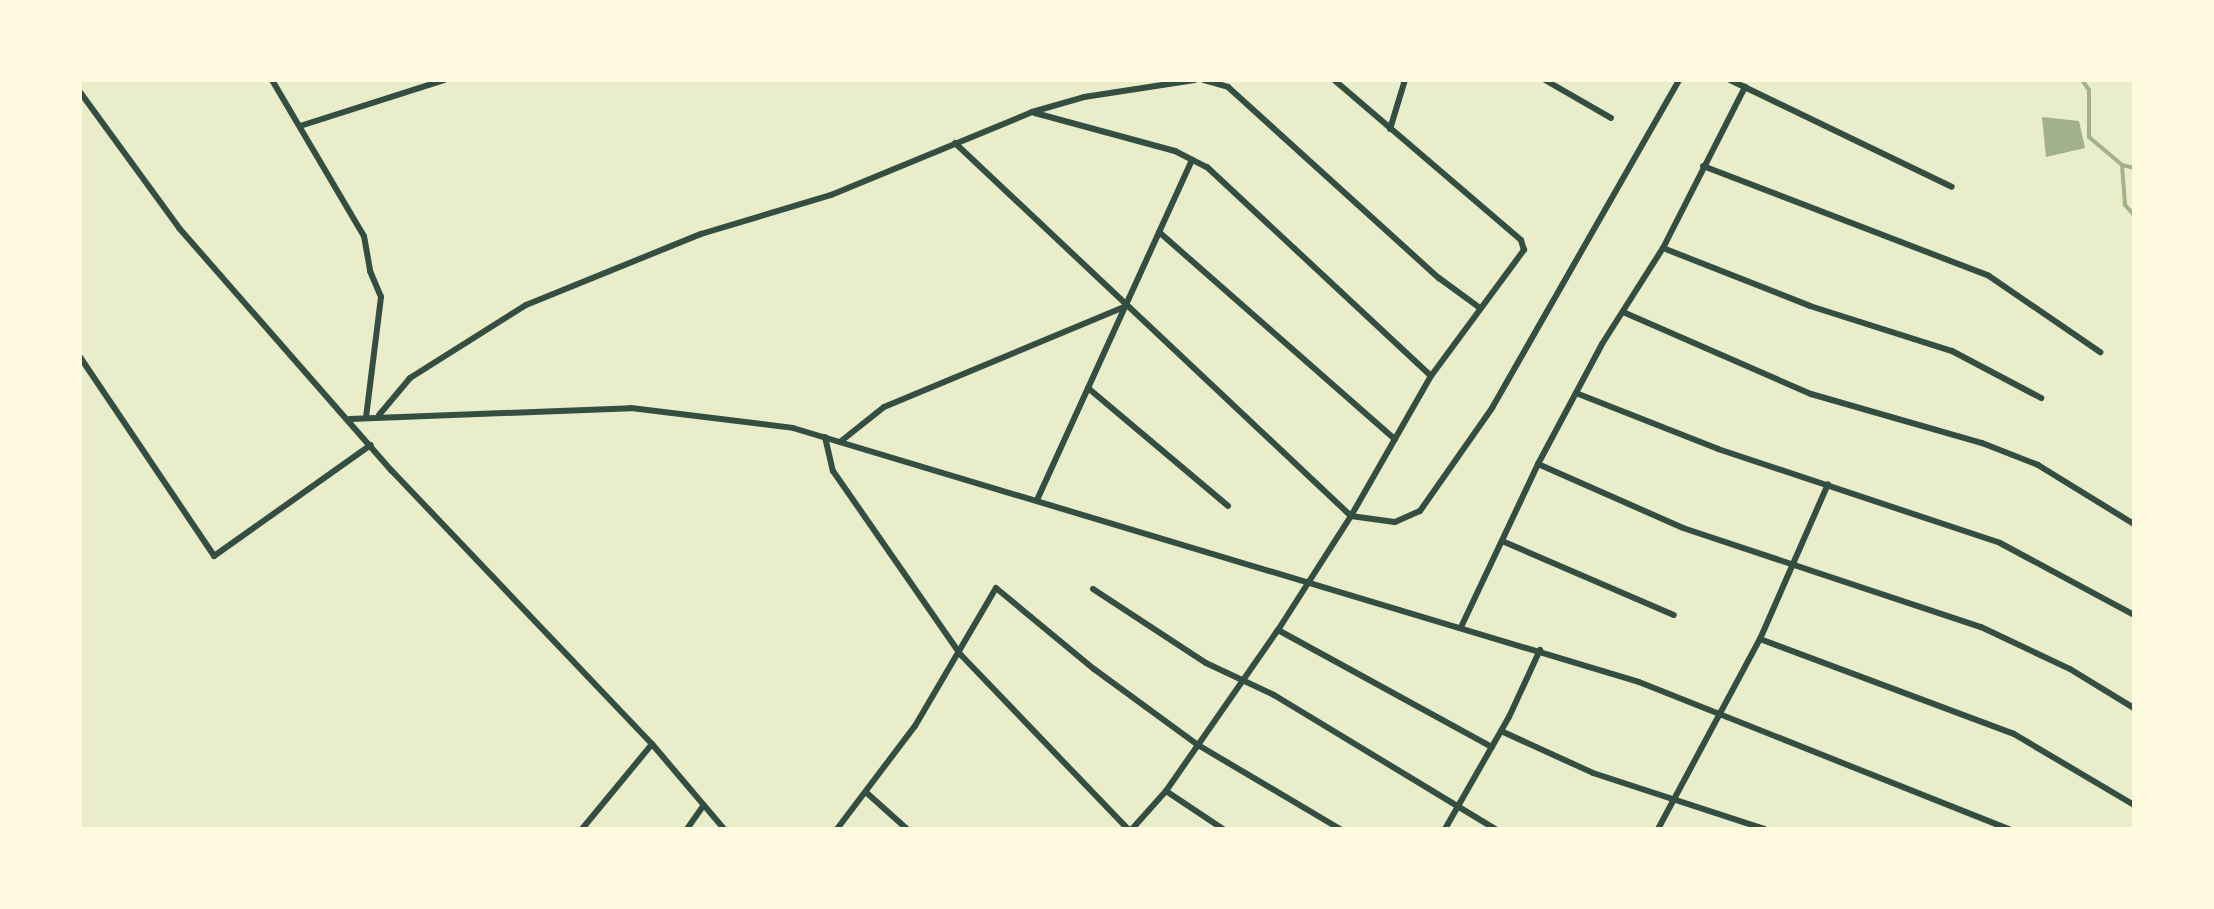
<!DOCTYPE html>
<html>
<head>
<meta charset="utf-8">
<style>
	body { margin:0 }
	#map { position:relative; width:2214px; height:909px; overflow:hidden; background:#e9edc9; font-family:"Work Sans",sans-serif }
	div>[style] { position:absolute }
	.water>* { inset:0; background:#a3b18a }
	.stream>* { height:4px; margin:-2px; padding:0 2px; transform-origin:2px; border-radius:2px; background:#a3b18a }
	.minor>* { height:6px; margin:-3px; padding:0 3px; transform-origin:3px; border-radius:3px; background:#344e41 }
	span { translate:-50% -50%; white-space:nowrap; text-align:center; line-height:1.15; -webkit-text-stroke:8px #fefae0; paint-order:stroke }
	.frame { position:absolute; inset:0; border:82px solid #fefae0; pointer-events:none }
</style>
</head>
<body>
<div id="map">
	<div class="water">
		<i style="clip-path:polygon(2042px 117px,2079px 121px,2085px 148px,2046px 157px)"></i>
	</div>
	<div class="stream">
		<i style="left:2082px;top:80px;width:12px;rotate:55deg"></i>
		<i style="left:2089px;top:90px;width:47px;rotate:90deg"></i>
		<i style="left:2089px;top:137px;width:43px;rotate:40.3deg"></i>
		<i style="left:2122px;top:165px;width:40px;rotate:85.7deg"></i>
		<i style="left:2125px;top:205px;width:13px;rotate:48deg"></i>
		<i style="left:2122px;top:165px;width:12px;rotate:14deg"></i>
	</div>
	<div class="minor">
		<i style="left:272px;top:80px;width:181px;rotate:59.5deg"></i>
		<i style="left:364px;top:236px;width:36px;rotate:80deg"></i>
		<i style="left:370px;top:271px;width:28px;rotate:67deg"></i>
		<i style="left:381px;top:297px;width:121px;rotate:97.1deg"></i>
		<i style="left:1204px;top:80px;width:25px;rotate:16deg"></i>
		<i style="left:1228px;top:87px;width:285px;rotate:42.2deg"></i>
		<i style="left:1439px;top:278px;width:51px;rotate:36.2deg"></i>
		<i style="left:1545px;top:80px;width:76px;rotate:29.9deg"></i>
		<i style="left:1730px;top:80px;width:246px;rotate:25.7deg"></i>
		<i style="left:80px;top:92px;width:168px;rotate:53.9deg"></i>
		<i style="left:179px;top:228px;width:323px;rotate:48.8deg"></i>
		<i style="left:392px;top:471px;width:377px;rotate:46.4deg"></i>
		<i style="left:652px;top:744px;width:111px;rotate:49.7deg"></i>
		<i style="left:1035px;top:113px;width:145px;rotate:15.2deg"></i>
		<i style="left:1175px;top:151px;width:36px;rotate:27deg"></i>
		<i style="left:1207px;top:167px;width:306px;rotate:43deg"></i>
		<i style="left:300px;top:126px;width:151px;rotate:-17.7deg"></i>
		<i style="left:1390px;top:129px;width:51px;rotate:-73deg"></i>
		<i style="left:955px;top:143px;width:544px;rotate:43.29deg"></i>
		<i style="left:1351px;top:516px;width:44px;rotate:7.8deg"></i>
		<i style="left:1395px;top:522px;width:27px;rotate:-24deg"></i>
		<i style="left:1420px;top:511px;width:126px;rotate:-55deg"></i>
		<i style="left:1492px;top:408px;width:378px;rotate:-60.3deg"></i>
		<i style="left:1703px;top:166px;width:306px;rotate:21deg"></i>
		<i style="left:1989px;top:276px;width:135px;rotate:34.4deg"></i>
		<i style="left:1159px;top:232px;width:314px;rotate:41.3deg"></i>
		<i style="left:1663px;top:248px;width:158px;rotate:21.5deg"></i>
		<i style="left:1810px;top:306px;width:149px;rotate:17.6deg"></i>
		<i style="left:1952px;top:351px;width:101px;rotate:27.8deg"></i>
		<i style="left:1623px;top:312px;width:205px;rotate:23.6deg"></i>
		<i style="left:1811px;top:394px;width:178px;rotate:16deg"></i>
		<i style="left:1982px;top:443px;width:60px;rotate:21.4deg"></i>
		<i style="left:2038px;top:465px;width:113px;rotate:31.6deg"></i>
		<i style="left:80px;top:357px;width:240px;rotate:56deg"></i>
		<i style="left:214px;top:556px;width:192px;rotate:-35.3deg"></i>
		<i style="left:1088px;top:388px;width:183px;rotate:40.1deg"></i>
		<i style="left:1576px;top:393px;width:153px;rotate:21.5deg"></i>
		<i style="left:1718px;top:449px;width:297px;rotate:18.4deg"></i>
		<i style="left:2000px;top:543px;width:152px;rotate:28.2deg"></i>
		<i style="left:379px;top:415px;width:48px;rotate:-50deg"></i>
		<i style="left:410px;top:378px;width:137px;rotate:-32.2deg"></i>
		<i style="left:526px;top:305px;width:189px;rotate:-22.1deg"></i>
		<i style="left:701px;top:234px;width:136px;rotate:-16.7deg"></i>
		<i style="left:831px;top:195px;width:217px;rotate:-22.4deg"></i>
		<i style="left:1032px;top:112px;width:54px;rotate:-16.1deg"></i>
		<i style="left:1084px;top:97px;width:112px;rotate:-8.7deg"></i>
		<i style="left:350px;top:419px;width:281px;rotate:-2.2deg"></i>
		<i style="left:631px;top:408px;width:163px;rotate:7deg"></i>
		<i style="left:793px;top:428px;width:883px;rotate:16.71deg"></i>
		<i style="left:1639px;top:682px;width:398px;rotate:21.7deg"></i>
		<i style="left:825px;top:437px;width:35px;rotate:77deg"></i>
		<i style="left:833px;top:471px;width:224px;rotate:55.2deg"></i>
		<i style="left:961px;top:655px;width:241px;rotate:46.2deg"></i>
		<i style="left:840px;top:442px;width:56px;rotate:-38.5deg"></i>
		<i style="left:884px;top:407px;width:260px;rotate:-22.6deg"></i>
		<i style="left:1538px;top:464px;width:158px;rotate:23.8deg"></i>
		<i style="left:1683px;top:528px;width:314px;rotate:18.4deg"></i>
		<i style="left:1981px;top:627px;width:98px;rotate:25.3deg"></i>
		<i style="left:2070px;top:669px;width:75px;rotate:31.4deg"></i>
		<i style="left:1037px;top:500px;width:374px;rotate:-65.5deg"></i>
		<i style="left:1502px;top:541px;width:187px;rotate:23.3deg"></i>
		<i style="left:1093px;top:589px;width:135px;rotate:33.2deg"></i>
		<i style="left:1206px;top:663px;width:75px;rotate:25.2deg"></i>
		<i style="left:1274px;top:695px;width:258px;rotate:31.2deg"></i>
		<i style="left:1462px;top:625px;width:178px;rotate:-64.7deg"></i>
		<i style="left:1538px;top:464px;width:136px;rotate:-61.9deg"></i>
		<i style="left:1602px;top:344px;width:114px;rotate:-57.6deg"></i>
		<i style="left:1663px;top:248px;width:181px;rotate:-63deg"></i>
		<i style="left:1278px;top:630px;width:244px;rotate:28.7deg"></i>
		<i style="left:1760px;top:639px;width:271px;rotate:20.5deg"></i>
		<i style="left:2014px;top:734px;width:139px;rotate:30.6deg"></i>
		<i style="left:1501px;top:731px;width:101px;rotate:24.5deg"></i>
		<i style="left:1593px;top:773px;width:180px;rotate:18.1deg"></i>
		<i style="left:1166px;top:791px;width:69px;rotate:33.7deg"></i>
		<i style="left:868px;top:794px;width:52px;rotate:41.9deg"></i>
		<i style="left:582px;top:829px;width:110px;rotate:-50.5deg"></i>
		<i style="left:687px;top:829px;width:29px;rotate:-55deg"></i>
		<i style="left:837px;top:829px;width:129px;rotate:-52.9deg"></i>
		<i style="left:915px;top:726px;width:160px;rotate:-59.6deg"></i>
		<i style="left:996px;top:588px;width:127px;rotate:39.6deg"></i>
		<i style="left:1094px;top:669px;width:129px;rotate:36.2deg"></i>
		<i style="left:1198px;top:745px;width:165px;rotate:30.6deg"></i>
		<i style="left:1132px;top:829px;width:51px;rotate:-48.2deg"></i>
		<i style="left:1166px;top:791px;width:196px;rotate:-55.2deg"></i>
		<i style="left:1278px;top:630px;width:135px;rotate:-57.4deg"></i>
		<i style="left:1351px;top:516px;width:161px;rotate:-60.3deg"></i>
		<i style="left:1431px;top:376px;width:157px;rotate:-53.6deg"></i>
		<i style="left:1524px;top:250px;width:10px;rotate:-107deg"></i>
		<i style="left:1521px;top:240px;width:246px;rotate:-139.4deg"></i>
		<i style="left:1445px;top:829px;width:129px;rotate:-60.3deg"></i>
		<i style="left:1509px;top:717px;width:74px;rotate:-65.2deg"></i>
		<i style="left:1658px;top:829px;width:216px;rotate:-61.8deg"></i>
		<i style="left:1760px;top:639px;width:169px;rotate:-66.3deg"></i>
	</div>
	<div class="frame"></div>
</div>
</body>
</html>
